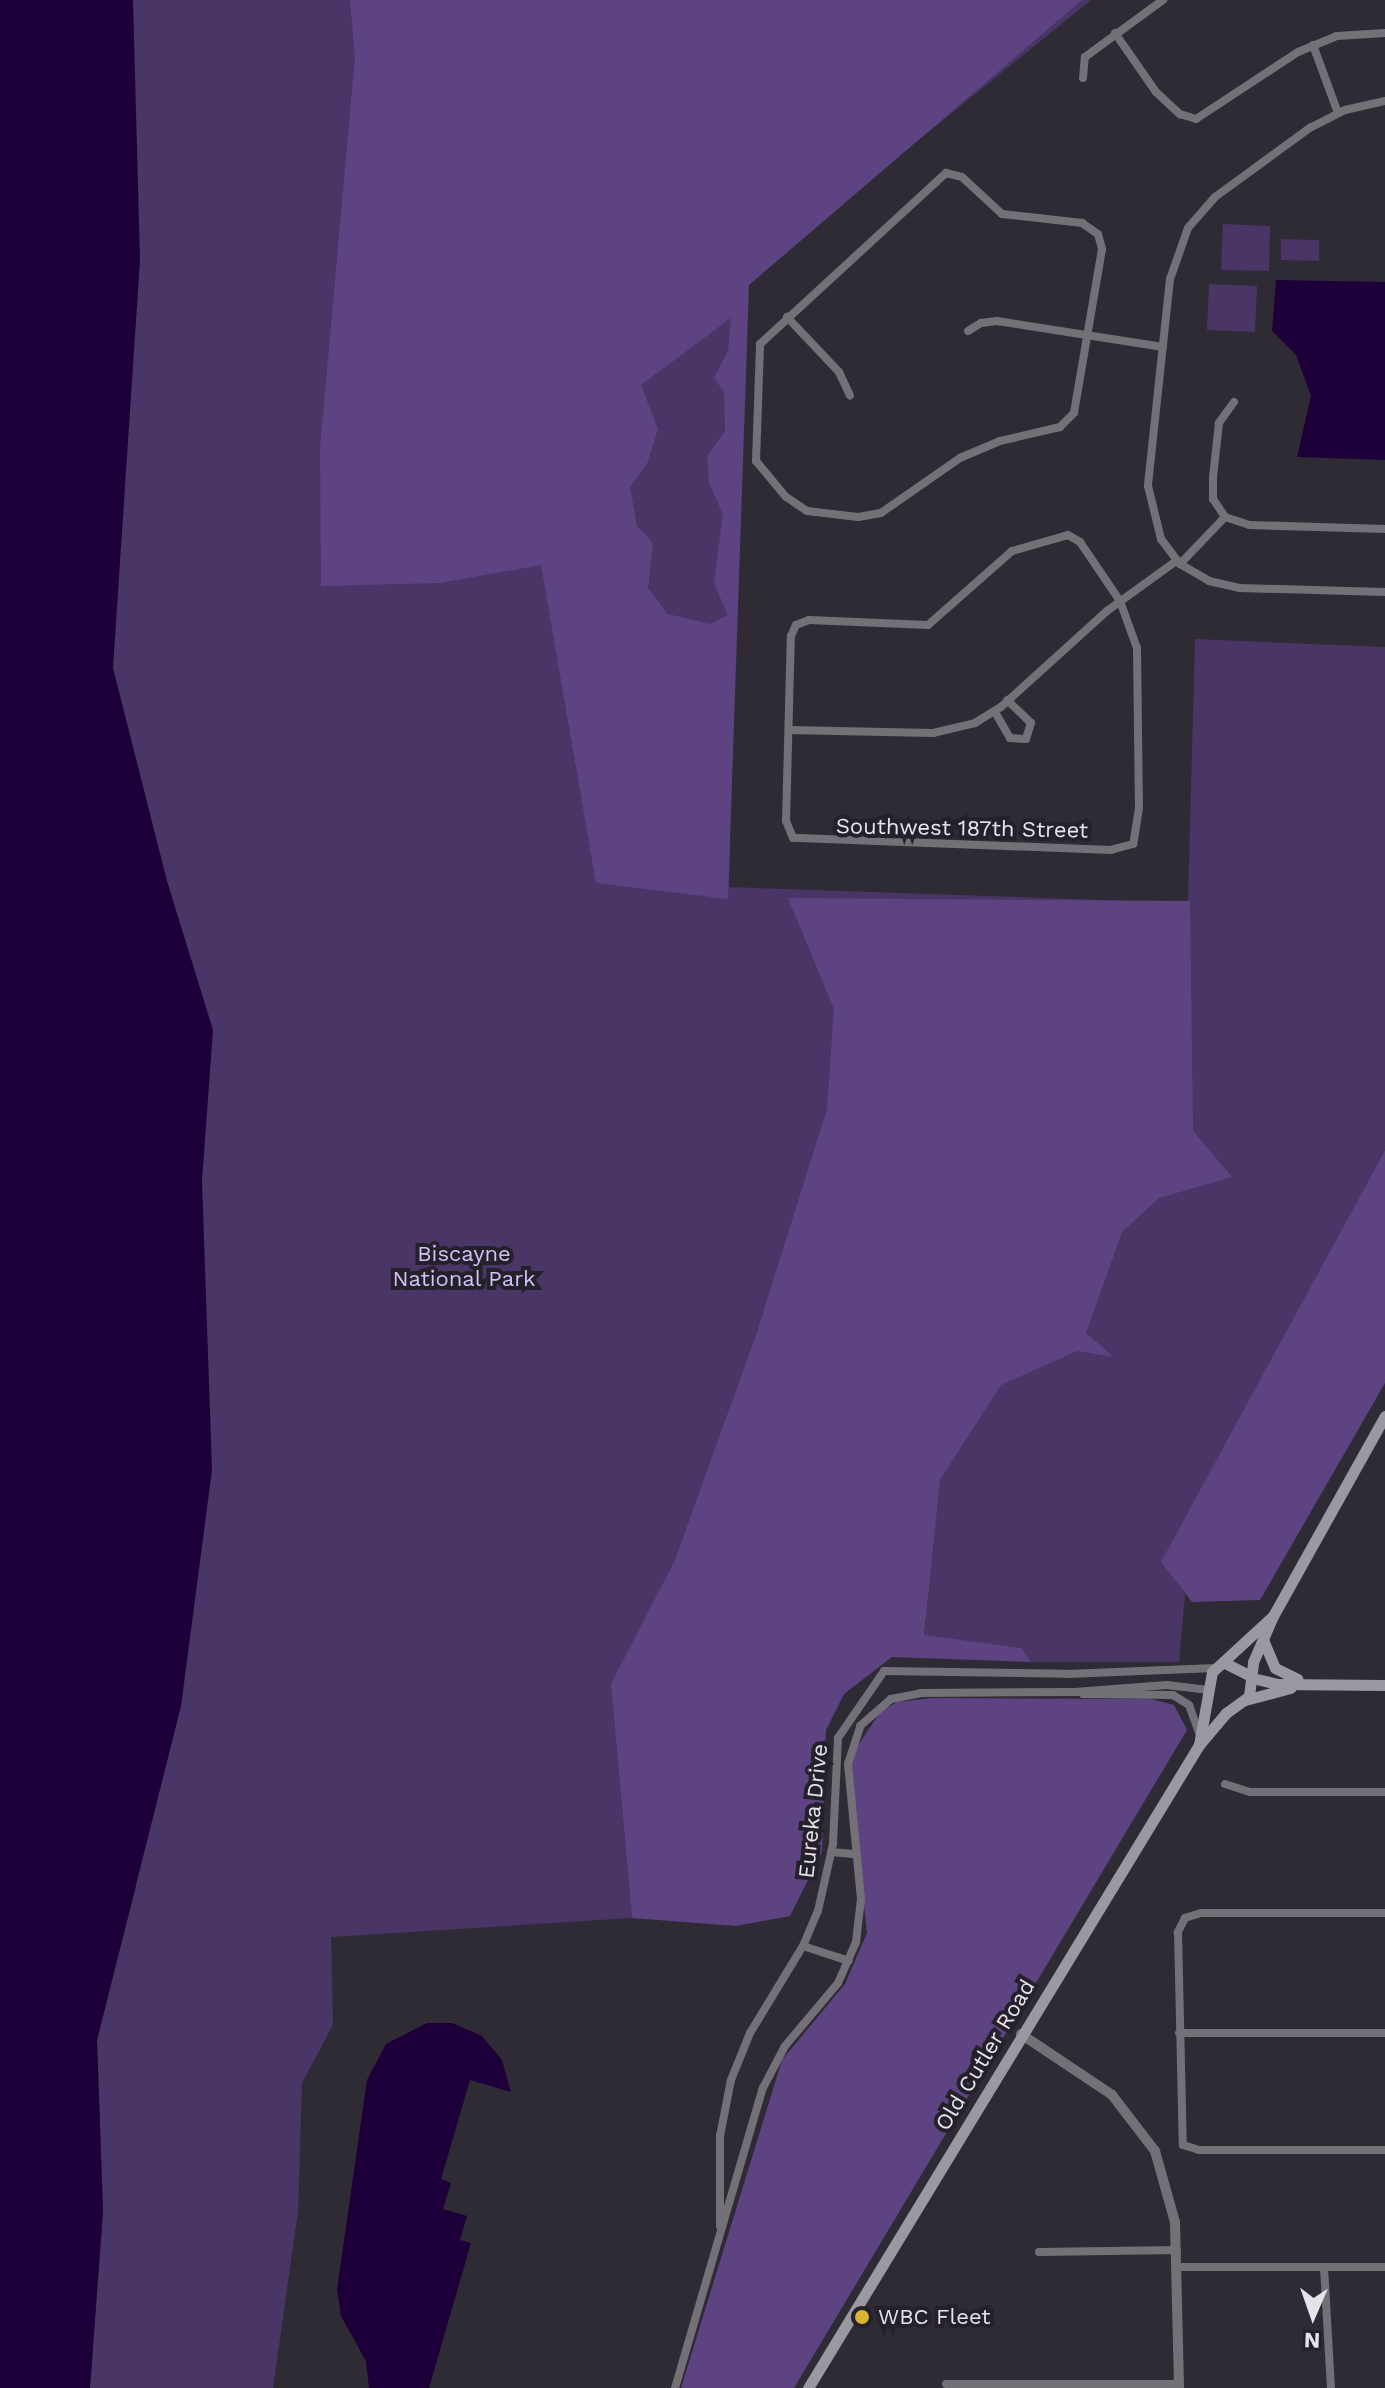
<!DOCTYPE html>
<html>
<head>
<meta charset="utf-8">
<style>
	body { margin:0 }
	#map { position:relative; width:1385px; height:2388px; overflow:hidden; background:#2f2b35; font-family:"Work Sans",sans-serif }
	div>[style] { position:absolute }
	.green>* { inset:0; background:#493566 }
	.forest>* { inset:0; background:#5d4382 }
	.water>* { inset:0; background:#1d0039 }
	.minor>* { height:8px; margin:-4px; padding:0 4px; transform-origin:4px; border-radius:4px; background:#737177 }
	.tertiary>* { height:10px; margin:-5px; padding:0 5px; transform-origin:5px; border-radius:5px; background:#737177 }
	.secondary>* { height:11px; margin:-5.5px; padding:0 5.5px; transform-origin:5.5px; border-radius:5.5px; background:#9a98a0 }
	.dots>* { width:22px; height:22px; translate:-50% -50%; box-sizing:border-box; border:4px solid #25212b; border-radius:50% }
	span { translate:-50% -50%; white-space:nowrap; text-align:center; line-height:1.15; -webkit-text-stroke:8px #25212b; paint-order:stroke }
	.street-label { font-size:22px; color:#e6e4eb }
	.park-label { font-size:22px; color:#d4c0f8 }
	.poi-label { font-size:22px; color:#e6e4eb }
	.left { translate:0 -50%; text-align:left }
	.north { position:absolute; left:1273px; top:2276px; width:80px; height:80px; -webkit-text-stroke:6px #25212b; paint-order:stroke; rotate:182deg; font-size:22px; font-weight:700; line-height:32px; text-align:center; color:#e6e4eb }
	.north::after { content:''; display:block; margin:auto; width:28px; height:36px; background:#e6e4eb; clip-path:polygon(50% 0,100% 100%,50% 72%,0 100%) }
</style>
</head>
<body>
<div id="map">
	<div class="green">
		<i style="clip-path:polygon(0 0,1091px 0,740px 285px,729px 887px,1188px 903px,1195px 639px,1385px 647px,1385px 1150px,1162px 1561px,1185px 1594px,1179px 1662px,1031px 1662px,1022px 1648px,924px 1636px,926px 1619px,613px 1704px,632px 1918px,331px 1937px,333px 2025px,302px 2083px,298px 2211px,273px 2388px,90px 2388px,103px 2211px,97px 2040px,136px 1887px)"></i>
		<i style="clip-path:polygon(1223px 224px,1270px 226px,1269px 271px,1221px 270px)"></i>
		<i style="clip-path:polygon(1281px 239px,1319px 240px,1319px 261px,1281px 260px)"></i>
		<i style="clip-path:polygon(1209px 284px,1257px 286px,1255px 332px,1207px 330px)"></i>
	</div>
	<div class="forest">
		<i style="clip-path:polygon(evenodd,350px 0,1082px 0,749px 285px,728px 899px,596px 883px,541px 565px,440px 583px,321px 586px,320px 448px,355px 57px,350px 0,731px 318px,728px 351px,714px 378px,724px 392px,725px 431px,707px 456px,709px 483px,723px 514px,714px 584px,728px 615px,710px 624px,668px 614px,648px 588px,653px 543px,637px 526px,630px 487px,647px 464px,658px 429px,641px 385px,731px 318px)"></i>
		<i style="clip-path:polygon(788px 898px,1190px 901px,1193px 1131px,1232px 1177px,1159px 1198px,1122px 1232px,1086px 1333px,1114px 1357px,1077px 1351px,1001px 1385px,940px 1480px,924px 1635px,1022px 1648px,1031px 1662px,892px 1657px,844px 1694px,826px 1730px,822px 1852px,790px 1916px,736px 1926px,632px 1918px,611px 1684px,675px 1560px,757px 1332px,827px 1109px,834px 1009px)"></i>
		<i style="clip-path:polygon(1385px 1150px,1385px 1383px,1260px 1600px,1192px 1602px,1161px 1562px)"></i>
		<i style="clip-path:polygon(932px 1698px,1151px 1699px,1174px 1705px,1187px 1730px,794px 2388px,681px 2388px,782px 2060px,845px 1984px,867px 1933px,850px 1770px,853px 1753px,881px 1711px,897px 1702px)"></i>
	</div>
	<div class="water">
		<i style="clip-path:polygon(0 0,133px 0,140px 260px,113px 668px,167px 881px,213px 1030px,202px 1181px,212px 1470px,181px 1706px,97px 2040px,103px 2211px,90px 2388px,0 2388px)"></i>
		<i style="clip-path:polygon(1276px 280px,1385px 282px,1385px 460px,1297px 457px,1311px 396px,1296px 355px,1272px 331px)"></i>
		<i style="clip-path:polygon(427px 2023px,452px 2023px,482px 2036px,502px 2060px,511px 2092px,470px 2080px,441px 2179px,451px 2183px,443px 2209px,467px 2216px,460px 2240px,471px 2243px,429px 2388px,369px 2388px,366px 2361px,341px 2316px,337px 2289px,367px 2080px,386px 2044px)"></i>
	</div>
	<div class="minor">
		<i style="left:1115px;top:33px;width:72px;rotate:55.2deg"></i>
		<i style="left:1156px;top:92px;width:33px;rotate:43deg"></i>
		<i style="left:1180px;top:114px;width:17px;rotate:17deg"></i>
		<i style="left:1196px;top:119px;width:122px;rotate:-33.3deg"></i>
		<i style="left:1298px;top:52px;width:42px;rotate:-22.3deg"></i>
		<i style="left:1337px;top:36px;width:48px;rotate:-3.6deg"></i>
		<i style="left:1313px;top:45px;width:72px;rotate:69.8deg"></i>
		<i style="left:1083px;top:78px;width:21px;rotate:-85deg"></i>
		<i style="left:1085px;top:57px;width:97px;rotate:-36.2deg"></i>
		<i style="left:1385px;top:101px;width:41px;rotate:167.3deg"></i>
		<i style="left:1345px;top:110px;width:38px;rotate:153deg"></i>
		<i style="left:1311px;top:127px;width:119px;rotate:143.9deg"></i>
		<i style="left:1215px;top:197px;width:41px;rotate:131.1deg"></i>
		<i style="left:1188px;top:228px;width:54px;rotate:109.4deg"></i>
		<i style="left:1170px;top:279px;width:208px;rotate:96.1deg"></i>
		<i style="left:1148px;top:486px;width:55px;rotate:76.2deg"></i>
		<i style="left:1161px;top:539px;width:31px;rotate:53deg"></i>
		<i style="left:1180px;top:564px;width:34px;rotate:30deg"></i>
		<i style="left:1209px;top:581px;width:31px;rotate:13deg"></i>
		<i style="left:1239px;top:588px;width:146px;rotate:1.6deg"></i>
		<i style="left:946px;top:173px;width:16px;rotate:14deg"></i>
		<i style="left:962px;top:177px;width:54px;rotate:42.8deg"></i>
		<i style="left:1002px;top:214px;width:81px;rotate:6.4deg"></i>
		<i style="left:1082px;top:223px;width:19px;rotate:35deg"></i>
		<i style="left:1098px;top:234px;width:16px;rotate:75deg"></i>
		<i style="left:1102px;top:249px;width:166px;rotate:99.7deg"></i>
		<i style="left:1074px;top:413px;width:20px;rotate:135deg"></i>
		<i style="left:1060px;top:427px;width:62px;rotate:166.9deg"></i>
		<i style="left:1000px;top:441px;width:43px;rotate:157deg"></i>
		<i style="left:960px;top:458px;width:96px;rotate:145.2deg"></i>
		<i style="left:881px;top:513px;width:23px;rotate:170deg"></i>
		<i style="left:858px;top:517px;width:51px;rotate:-173.3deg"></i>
		<i style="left:807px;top:511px;width:25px;rotate:-146deg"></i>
		<i style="left:786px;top:497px;width:47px;rotate:-129.8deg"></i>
		<i style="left:756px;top:461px;width:117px;rotate:-88deg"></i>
		<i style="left:760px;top:344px;width:253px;rotate:-42.6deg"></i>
		<i style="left:787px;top:317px;width:76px;rotate:46.6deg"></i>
		<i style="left:839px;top:372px;width:26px;rotate:65deg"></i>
		<i style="left:968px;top:331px;width:15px;rotate:-32deg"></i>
		<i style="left:981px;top:323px;width:16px;rotate:-7deg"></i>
		<i style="left:997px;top:321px;width:168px;rotate:8.9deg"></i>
		<i style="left:1234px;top:402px;width:26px;rotate:126deg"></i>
		<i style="left:1219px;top:423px;width:54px;rotate:96.3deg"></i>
		<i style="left:1213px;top:477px;width:22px;rotate:90deg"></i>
		<i style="left:1213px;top:499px;width:22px;rotate:56deg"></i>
		<i style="left:1225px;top:517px;width:25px;rotate:18deg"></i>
		<i style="left:1249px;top:525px;width:136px;rotate:1.7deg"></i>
		<i style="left:1068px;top:535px;width:14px;rotate:30deg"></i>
		<i style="left:1080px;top:542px;width:71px;rotate:55.9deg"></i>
		<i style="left:1120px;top:601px;width:50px;rotate:70.1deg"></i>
		<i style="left:1137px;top:648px;width:160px;rotate:89.3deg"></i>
		<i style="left:1139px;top:808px;width:36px;rotate:99deg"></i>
		<i style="left:1133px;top:844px;width:23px;rotate:165deg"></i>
		<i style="left:1111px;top:850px;width:318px;rotate:-177.8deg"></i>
		<i style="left:793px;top:838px;width:18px;rotate:-112deg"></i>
		<i style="left:786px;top:821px;width:185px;rotate:-88.5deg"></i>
		<i style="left:791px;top:636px;width:12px;rotate:-66deg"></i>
		<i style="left:796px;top:625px;width:14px;rotate:-21deg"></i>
		<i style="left:809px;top:620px;width:119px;rotate:2.4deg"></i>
		<i style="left:928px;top:625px;width:112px;rotate:-41.4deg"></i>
		<i style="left:1012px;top:551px;width:58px;rotate:-15.9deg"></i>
		<i style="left:1180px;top:564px;width:65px;rotate:-46.2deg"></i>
		<i style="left:995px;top:712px;width:30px;rotate:60deg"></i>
		<i style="left:1010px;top:738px;width:16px;rotate:4deg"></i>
		<i style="left:1026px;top:739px;width:17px;rotate:-73deg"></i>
		<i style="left:1031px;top:723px;width:33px;rotate:-136deg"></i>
		<i style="left:789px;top:730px;width:144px;rotate:1.2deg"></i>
		<i style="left:933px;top:733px;width:43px;rotate:-13.4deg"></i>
		<i style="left:975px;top:723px;width:31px;rotate:-32deg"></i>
		<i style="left:1001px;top:707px;width:143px;rotate:-42.2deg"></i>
		<i style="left:1107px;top:611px;width:85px;rotate:-35.9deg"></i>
		<i style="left:1083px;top:1694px;width:90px;rotate:0.6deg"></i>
		<i style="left:1173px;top:1695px;width:19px;rotate:32deg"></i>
		<i style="left:1189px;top:1705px;width:30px;rotate:70deg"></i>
		<i style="left:1225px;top:1784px;width:26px;rotate:18deg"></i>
		<i style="left:1250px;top:1792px;width:135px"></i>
		<i style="left:831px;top:1852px;width:25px;rotate:5deg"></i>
		<i style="left:1385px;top:1913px;width:184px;rotate:180deg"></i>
		<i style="left:1201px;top:1913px;width:17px;rotate:163deg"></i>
		<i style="left:1185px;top:1918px;width:16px;rotate:117deg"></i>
		<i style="left:1178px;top:1932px;width:213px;rotate:88.7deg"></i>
		<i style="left:1183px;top:2145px;width:17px;rotate:17deg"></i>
		<i style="left:1199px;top:2150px;width:186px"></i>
		<i style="left:803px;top:1946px;width:48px;rotate:18.1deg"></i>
		<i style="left:1179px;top:2033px;width:206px"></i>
		<i style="left:720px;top:2226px;width:90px;rotate:-90deg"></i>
		<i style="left:720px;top:2136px;width:57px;rotate:-78.9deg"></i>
		<i style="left:731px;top:2080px;width:51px;rotate:-68deg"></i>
		<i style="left:750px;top:2033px;width:102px;rotate:-58.7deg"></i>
		<i style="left:803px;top:1946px;width:38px;rotate:-67deg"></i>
		<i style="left:818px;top:1911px;width:69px;rotate:-77.4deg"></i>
		<i style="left:833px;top:1844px;width:106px;rotate:-87.3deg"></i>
		<i style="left:838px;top:1738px;width:81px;rotate:-55.5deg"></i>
		<i style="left:884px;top:1671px;width:183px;rotate:0.9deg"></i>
		<i style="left:1067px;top:1674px;width:148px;rotate:-2.3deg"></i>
		<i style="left:1039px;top:2252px;width:138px;rotate:-0.8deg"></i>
		<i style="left:1177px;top:2267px;width:208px"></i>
		<i style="left:1324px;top:2267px;width:121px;rotate:86.7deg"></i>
		<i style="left:946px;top:2384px;width:233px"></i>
		<i style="left:675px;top:2388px;width:313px;rotate:-73.7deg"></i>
		<i style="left:763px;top:2088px;width:47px;rotate:-62.4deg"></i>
		<i style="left:785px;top:2046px;width:82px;rotate:-49.9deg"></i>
		<i style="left:838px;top:1983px;width:45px;rotate:-66.3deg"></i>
		<i style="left:856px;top:1942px;width:43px;rotate:-83.4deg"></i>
		<i style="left:861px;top:1899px;width:136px;rotate:-95.5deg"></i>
		<i style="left:848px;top:1764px;width:40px;rotate:-72deg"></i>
		<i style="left:860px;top:1726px;width:41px;rotate:-41.1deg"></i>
		<i style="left:891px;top:1699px;width:31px;rotate:-11deg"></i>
		<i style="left:921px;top:1693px;width:154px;rotate:-0.4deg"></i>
		<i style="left:1075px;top:1692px;width:92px;rotate:-4.4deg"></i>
		<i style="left:1167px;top:1685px;width:42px;rotate:6.8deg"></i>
	</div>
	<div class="tertiary">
		<i style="left:1021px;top:2034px;width:110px;rotate:33.8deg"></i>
		<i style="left:1112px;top:2095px;width:71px;rotate:52.5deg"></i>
		<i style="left:1155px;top:2151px;width:74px;rotate:74.3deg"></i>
		<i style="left:1175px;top:2222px;width:166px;rotate:88.6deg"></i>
	</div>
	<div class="secondary">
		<i style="left:1264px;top:1642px;width:28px;rotate:67deg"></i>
		<i style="left:1275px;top:1668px;width:25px;rotate:26deg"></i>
		<i style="left:1225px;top:1663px;width:29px;rotate:27deg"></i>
		<i style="left:1252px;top:1678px;width:26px;rotate:13deg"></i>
		<i style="left:1277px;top:1684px;width:108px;rotate:0.5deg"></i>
		<i style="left:1245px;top:1700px;width:47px;rotate:-14.9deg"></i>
		<i style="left:1199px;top:1745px;width:74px;rotate:-79.9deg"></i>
		<i style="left:1212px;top:1672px;width:83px;rotate:-42.6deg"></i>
		<i style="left:808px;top:2388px;width:753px;rotate:-58.7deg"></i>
		<i style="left:1199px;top:1745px;width:42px;rotate:-49.8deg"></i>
		<i style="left:1226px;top:1713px;width:29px;rotate:-36deg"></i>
		<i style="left:1249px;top:1696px;width:34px;rotate:-83deg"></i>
		<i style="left:1253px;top:1662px;width:50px;rotate:-66.5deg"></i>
		<i style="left:1273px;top:1616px;width:229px;rotate:-60.8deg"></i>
	</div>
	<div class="dots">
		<i style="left:862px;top:2317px;background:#dab333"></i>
	</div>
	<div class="street-label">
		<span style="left:962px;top:828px;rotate:1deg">Southwest 187th Street</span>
		<span style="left:813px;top:1811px;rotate:-84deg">Eureka Drive</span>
		<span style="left:985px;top:2055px;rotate:-59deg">Old Cutler Road</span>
	</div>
	<div class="park-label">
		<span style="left:464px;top:1266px">Biscayne<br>National Park</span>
	</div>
	<div class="poi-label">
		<span class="left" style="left:878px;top:2317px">WBC Fleet</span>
	</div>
	<div class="north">N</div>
</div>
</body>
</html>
